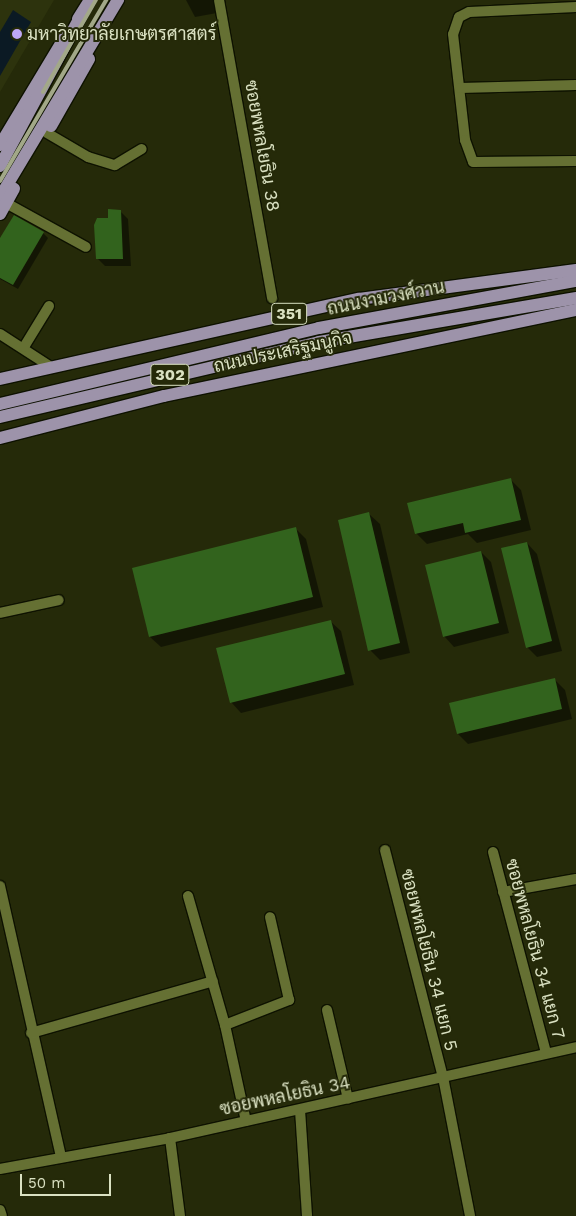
<!DOCTYPE html>
<html>
<head>
<meta charset="utf-8">
<style>
	body { margin:0 }
	#map { position:relative; width:576px; height:1216px; overflow:hidden; background:#252a09; font-family:"Work Sans",Sarabun,sans-serif }
	div>[style] { position:absolute }
	.built>* { inset:0; background:#2d330d }
	.water>* { inset:0; background:#0b1a24 }
	.shadow>* { inset:0; background:#0007 }
	.building>* { inset:0; background:#32631d }
	.roads { filter:drop-shadow(1px 0 #0e1200) drop-shadow(-1px 0 #0e1200) drop-shadow(0 1px #0e1200) drop-shadow(0 -1px #0e1200) }
	.street>* { height:10px; margin:-5px; padding:0 5px; transform-origin:5px; border-radius:5px; background:#657033 }
	.primary>* { height:12px; margin:-6px; padding:0 6px; transform-origin:6px; border-radius:6px; background:#9d93aa }
	.rail>* { height:4px; margin:-2px; padding:0 2px; transform-origin:2px; border-radius:2px; background:#a2a888 }
	.dots>* { width:14px; height:14px; translate:-50% -50%; box-sizing:border-box; border:2px solid #252a09; border-radius:50% }
	span { translate:-50% -50%; white-space:nowrap; text-align:center; line-height:1.15; -webkit-text-stroke:4px #252a09; paint-order:stroke }
	.shield-label span { padding:1px 4px; background:#252a09; border:1px solid; border-radius:4px; -webkit-text-stroke-width:0 }
	.shield-label { font-size:16px; color:#dae1c2; font-weight:700 }
	.poi-label { font-size:18px; color:#dae1c2 }
	.left { translate:0 -50%; text-align:left }
	.street-label { font-size:18px; color:#dae1c2 }
	.scale { position:absolute; left:20px; top:1174px; width:91px; height:22px; box-sizing:border-box; border:2px solid #dae1c2; border-top:0; padding-left:6px; font-size:15px; line-height:18px; white-space:nowrap; color:#dae1c2; -webkit-text-stroke:4px #252a09; paint-order:stroke }
</style>
</head>
<body>
<div id="map">
	<div class="built">
		<i style="clip-path:polygon(0 0,54px 0,0 92px)"></i>
	</div>
	<div class="water">
		<i style="clip-path:polygon(13px 10px,31px 22px,0 76px,0 32px)"></i>
	</div>
	<div class="shadow">
		<i style="clip-path:polygon(186px 0,215px 0,217px 13px,195px 17px)"></i>
		<i style="clip-path:polygon(120px 211px,128px 219px,131px 266px,105px 266px,97px 258px,109px 219px)"></i>
		<i style="clip-path:polygon(43px 233px,48px 238px,18px 289px,0 279px,0 241px)"></i>
		<i style="clip-path:polygon(511px 480px,521px 490px,531px 530px,477px 543px,468px 534px,427px 544px,416px 533px)"></i>
		<i style="clip-path:polygon(369px 514px,380px 524px,410px 653px,380px 660px,370px 650px)"></i>
		<i style="clip-path:polygon(296px 529px,306px 539px,323px 607px,161px 647px,150px 637px,133px 569px)"></i>
		<i style="clip-path:polygon(527px 543px,537px 554px,562px 651px,537px 657px,527px 647px)"></i>
		<i style="clip-path:polygon(481px 552px,491px 562px,509px 633px,454px 647px,444px 636px)"></i>
		<i style="clip-path:polygon(330px 621px,341px 631px,354px 685px,241px 713px,231px 702px)"></i>
		<i style="clip-path:polygon(554px 679px,565px 690px,572px 719px,468px 744px,458px 734px)"></i>
	</div>
	<div class="building">
		<i style="clip-path:polygon(108px 209px,121px 210px,123px 259px,96px 259px,94px 225px,97px 218px,108px 218px)"></i>
		<i style="clip-path:polygon(14px 215px,44px 232px,13px 285px,0 278px,0 238px)"></i>
		<i style="clip-path:polygon(511px 478px,521px 520px,465px 533px,463px 523px,415px 534px,407px 503px)"></i>
		<i style="clip-path:polygon(369px 512px,400px 643px,368px 651px,338px 520px)"></i>
		<i style="clip-path:polygon(296px 527px,313px 597px,149px 637px,132px 568px)"></i>
		<i style="clip-path:polygon(527px 542px,552px 641px,526px 648px,501px 548px)"></i>
		<i style="clip-path:polygon(481px 551px,499px 623px,443px 637px,425px 565px)"></i>
		<i style="clip-path:polygon(331px 620px,345px 674px,230px 703px,216px 648px)"></i>
		<i style="clip-path:polygon(555px 678px,562px 709px,457px 734px,449px 703px)"></i>
	</div>
	<div class="roads">
		<div class="street">
			<i style="left:219px;top:0;width:303px;rotate:79.9deg"></i>
			<i style="left:576px;top:7px;width:107px;rotate:177.3deg"></i>
			<i style="left:469px;top:12px;width:11px;rotate:153deg"></i>
			<i style="left:459px;top:17px;width:18px;rotate:109deg"></i>
			<i style="left:453px;top:34px;width:107px;rotate:83.5deg"></i>
			<i style="left:465px;top:140px;width:23px;rotate:70deg"></i>
			<i style="left:473px;top:162px;width:103px;rotate:-0.6deg"></i>
			<i style="left:460px;top:88px;width:116px;rotate:-1.5deg"></i>
			<i style="left:47px;top:133px;width:48px;rotate:30.3deg"></i>
			<i style="left:88px;top:157px;width:28px;rotate:17deg"></i>
			<i style="left:115px;top:165px;width:31px;rotate:-31deg"></i>
			<i style="left:6px;top:203px;width:91px;rotate:28.8deg"></i>
			<i style="left:0;top:334px;width:61px;rotate:32.9deg"></i>
			<i style="left:24px;top:347px;width:48px;rotate:-58.6deg"></i>
			<i style="left:0;top:613px;width:60px;rotate:-12.4deg"></i>
			<i style="left:385px;top:850px;width:234px;rotate:75.7deg"></i>
			<i style="left:443px;top:1077px;width:142px;rotate:79deg"></i>
			<i style="left:493px;top:852px;width:208px;rotate:75.2deg"></i>
			<i style="left:0;top:886px;width:278px;rotate:77.3deg"></i>
			<i style="left:503px;top:892px;width:74px;rotate:-10.1deg"></i>
			<i style="left:188px;top:896px;width:134px;rotate:74deg"></i>
			<i style="left:225px;top:1025px;width:98px;rotate:77.7deg"></i>
			<i style="left:327px;top:1010px;width:91px;rotate:76.7deg"></i>
			<i style="left:225px;top:1025px;width:69px;rotate:-21.3deg"></i>
			<i style="left:289px;top:1000px;width:85px;rotate:-102.9deg"></i>
			<i style="left:31px;top:1033px;width:189px;rotate:-15.9deg"></i>
			<i style="left:300px;top:1110px;width:106px;rotate:86.2deg"></i>
			<i style="left:170px;top:1138px;width:79px;rotate:82.7deg"></i>
			<i style="left:0;top:1169px;width:173px;rotate:-10.3deg"></i>
			<i style="left:170px;top:1138px;width:416px;rotate:-12.6deg"></i>
			<i style="left:0;top:1210px;width:6px;rotate:72deg"></i>
		</div>
		<div class="primary">
			<i style="left:78px;top:19px;width:22px;rotate:-58deg"></i>
			<i style="left:51px;top:126px;width:77px;rotate:-60.4deg"></i>
			<i style="left:0;top:145px;width:128px;rotate:-59deg"></i>
			<i style="left:0;top:166px;width:173px;rotate:-61.7deg"></i>
			<i style="left:0;top:197px;width:230px;rotate:-59.1deg"></i>
			<i style="left:0;top:214px;width:29px;rotate:-61deg"></i>
			<i style="left:0;top:379px;width:368px;rotate:-12.6deg"></i>
			<i style="left:359px;top:299px;width:219px;rotate:-7.6deg"></i>
			<i style="left:0;top:404px;width:328px;rotate:-13.4deg"></i>
			<i style="left:319px;top:328px;width:261px;rotate:-10.4deg"></i>
			<i style="left:0;top:417px;width:328px;rotate:-13.2deg"></i>
			<i style="left:319px;top:342px;width:261px;rotate:-9.7deg"></i>
			<i style="left:0;top:438px;width:169px;rotate:-14.4deg"></i>
			<i style="left:164px;top:396px;width:421px;rotate:-11.8deg"></i>
		</div>
	</div>
	<div class="rail">
		<i style="left:43px;top:92px;width:106px;rotate:-60.1deg"></i>
		<i style="left:0;top:181px;width:210px;rotate:-59.6deg"></i>
	</div>
	<div class="dots">
		<i style="left:17px;top:34px;background:#bfa8f4"></i>
	</div>
	<div class="shield-label">
		<span style="left:289px;top:314px">351</span>
		<span style="left:170px;top:375px">302</span>
	</div>
	<div class="poi-label">
		<span class="left" style="left:27px;top:34px">มหาวิทยาลัยเกษตรศาสตร์</span>
	</div>
	<div class="street-label">
		<span style="left:262px;top:146px;rotate:80deg">ซอยพหลโยธิน 38</span>
		<span style="left:386px;top:298px;rotate:-11deg">ถนนงามวงศ์วาน</span>
		<span style="left:283px;top:352px;rotate:-12deg">ถนนประเสริฐมนูกิจ</span>
		<span style="left:535px;top:949px;rotate:75deg">ซอยพหลโยธิน 34 แยก 7</span>
		<span style="left:429px;top:960px;rotate:76deg">ซอยพหลโยธิน 34 แยก 5</span>
		<span style="left:285px;top:1096px;rotate:-12deg">ซอยพหลโยธิน 34</span>
	</div>
	<div class="scale">50 m</div>
</div>
</body>
</html>
